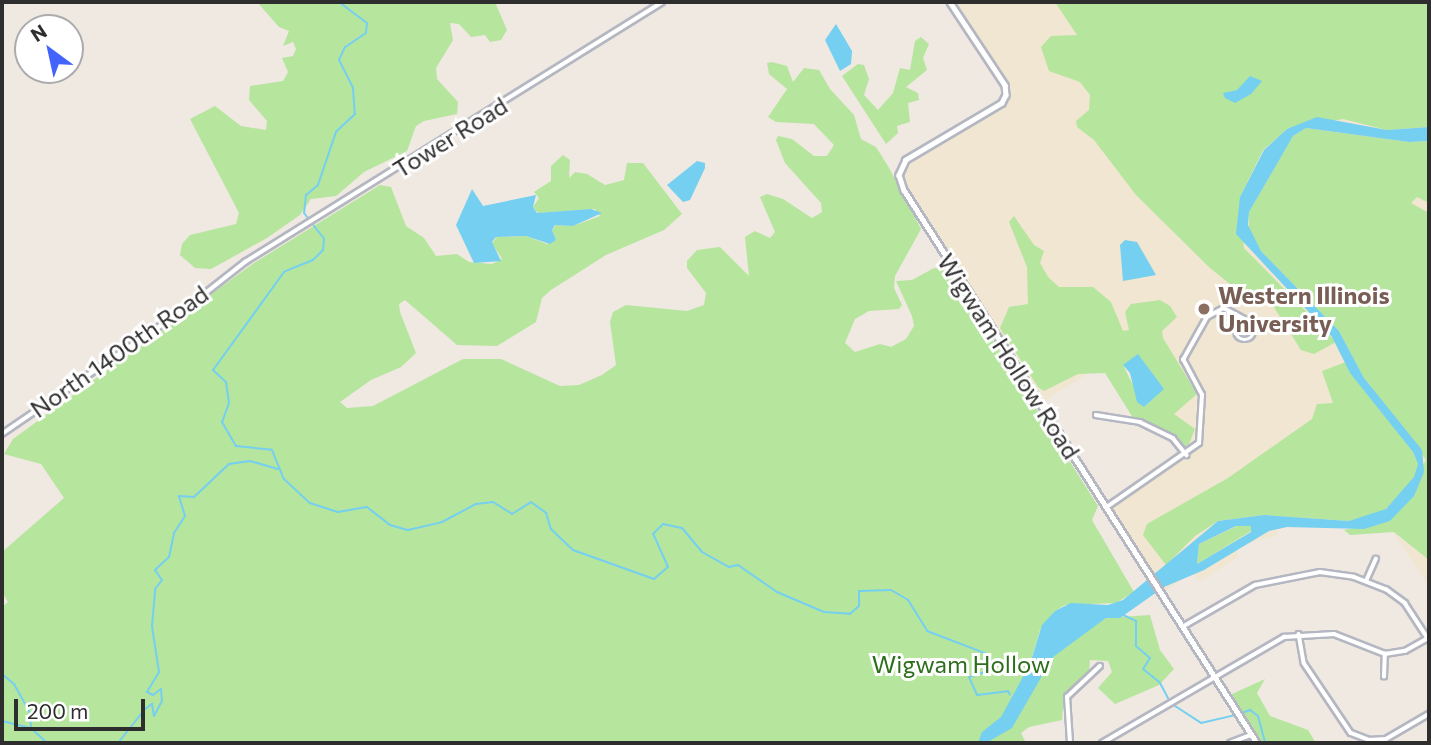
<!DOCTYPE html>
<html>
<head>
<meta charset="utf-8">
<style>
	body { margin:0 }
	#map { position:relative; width:1431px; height:745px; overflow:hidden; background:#efe9e1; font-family:Commissioner,sans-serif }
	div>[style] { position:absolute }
	.education>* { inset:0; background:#f0e6d1 }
	.green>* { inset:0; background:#b6e59e }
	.water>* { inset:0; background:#75cff0 }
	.stream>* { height:2px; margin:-1px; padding:0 1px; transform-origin:1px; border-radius:1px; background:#75cff0 }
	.roads { filter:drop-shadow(2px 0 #b4b7c1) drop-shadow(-2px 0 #b4b7c1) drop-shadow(0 2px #b4b7c1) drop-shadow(0 -2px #b4b7c1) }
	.minor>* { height:3.5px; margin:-1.75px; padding:0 1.75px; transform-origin:1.75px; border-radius:1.75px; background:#fff }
	.minor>.ring { margin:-1.75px; padding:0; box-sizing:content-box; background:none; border:3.5px solid #fff; border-radius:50% }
	.tertiary>* { height:4.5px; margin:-2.25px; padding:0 2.25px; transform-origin:2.25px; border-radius:2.25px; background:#fff }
	.dots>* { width:19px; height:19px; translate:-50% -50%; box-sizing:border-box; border:4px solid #fff; border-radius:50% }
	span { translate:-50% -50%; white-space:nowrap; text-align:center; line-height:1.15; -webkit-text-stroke:6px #fff; paint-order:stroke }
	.street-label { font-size:24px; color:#2e2e2e }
	.education-label { font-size:24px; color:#785e54; font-weight:700 }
	.left { translate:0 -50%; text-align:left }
	.park-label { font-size:24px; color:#2c6e1b }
	.frame { position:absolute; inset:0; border:4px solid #2e2e2e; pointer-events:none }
	.north { position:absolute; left:14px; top:14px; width:70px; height:70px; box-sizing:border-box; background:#fff; border:2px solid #ababab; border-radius:50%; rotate:327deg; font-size:19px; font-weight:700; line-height:28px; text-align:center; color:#2e2e2e }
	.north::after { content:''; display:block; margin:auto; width:24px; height:32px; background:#4264fb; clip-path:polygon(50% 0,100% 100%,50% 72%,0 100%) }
	.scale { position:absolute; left:14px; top:699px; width:131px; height:32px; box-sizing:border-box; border:4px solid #2e2e2e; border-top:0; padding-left:9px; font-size:21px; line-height:24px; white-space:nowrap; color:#2e2e2e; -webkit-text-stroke:5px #fff; paint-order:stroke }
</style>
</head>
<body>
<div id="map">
	<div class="education">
		<i style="clip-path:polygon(950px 2px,1429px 2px,1429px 587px,1382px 516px,1276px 521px,1278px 535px,1235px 547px,1238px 557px,1199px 582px,1193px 573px,1162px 593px,1107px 507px,1190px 453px,1180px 437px,1150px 422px,1196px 393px,1155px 331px,1040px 404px,907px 198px,900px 170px,903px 163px,1002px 103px,1007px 91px)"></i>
	</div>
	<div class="green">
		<i style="clip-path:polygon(257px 2px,495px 2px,507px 30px,501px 40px,490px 42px,485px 35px,471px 37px,459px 24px,450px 23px,453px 40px,436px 68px,437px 79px,458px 102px,457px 114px,424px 121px,416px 126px,407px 151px,364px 172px,336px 196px,311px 199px,300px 215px,267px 238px,211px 269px,195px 268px,180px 255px,182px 244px,190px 235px,236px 224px,239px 213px,190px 119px,215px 106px,241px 126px,266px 130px,267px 121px,249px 100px,250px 86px,283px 81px,288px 72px,282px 58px,293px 56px,296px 49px,293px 42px,283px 46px,289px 31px,279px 27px)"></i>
		<i style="clip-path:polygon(1055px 2px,1429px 2px,1429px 127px,1387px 130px,1343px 119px,1287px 129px,1263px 150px,1240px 197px,1244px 248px,1336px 342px,1314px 354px,1301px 350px,1265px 293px,1236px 289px,1210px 268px,1136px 195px,1094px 140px,1077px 127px,1076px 121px,1089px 110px,1090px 95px,1080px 82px,1049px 71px,1041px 47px,1051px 36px,1077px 35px)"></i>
		<i style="clip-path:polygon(921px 37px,929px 44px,923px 58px,927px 70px,906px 87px,918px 93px,919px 100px,908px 103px,910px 122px,897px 126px,898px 133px,886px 144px,842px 76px,858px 64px,864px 65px,869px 79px,864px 95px,878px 110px,893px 93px,900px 68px,910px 70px,915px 41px)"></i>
		<i style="clip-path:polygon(772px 62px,787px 66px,793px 82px,804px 68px,819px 70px,830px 89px,854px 115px,861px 139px,876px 147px,888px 166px,921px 229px,895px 276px,894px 288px,902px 305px,899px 309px,869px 311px,855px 319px,845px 343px,855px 352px,880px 344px,891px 347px,906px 339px,914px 326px,912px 316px,896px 281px,912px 280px,934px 268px,948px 270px,1098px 506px,1092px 520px,1134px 592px,1116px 603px,1065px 605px,1055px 611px,1040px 630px,1029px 667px,1069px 632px,1074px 639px,1106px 618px,1150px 615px,1160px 650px,1174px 669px,1159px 685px,1115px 704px,1098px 688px,1112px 672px,1108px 661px,1090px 660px,1089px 673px,1064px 694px,1062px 720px,1029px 727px,1021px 733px,1026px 743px,2px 743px,2px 607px,8px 602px,2px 592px,2px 552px,64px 498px,41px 464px,4px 454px,13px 439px,254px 263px,380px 185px,391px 187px,406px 226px,424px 238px,436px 256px,457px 254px,469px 262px,492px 264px,502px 259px,492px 243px,497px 237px,526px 236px,547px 244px,556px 240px,552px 230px,556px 225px,573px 226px,600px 216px,595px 209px,538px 213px,533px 207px,539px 198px,534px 192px,551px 181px,551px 166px,563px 155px,570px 160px,569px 178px,575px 172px,587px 174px,605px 185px,624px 180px,627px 163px,643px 163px,682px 214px,664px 230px,606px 255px,551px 290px,542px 298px,536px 322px,497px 346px,457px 345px,405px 300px,399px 304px,400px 312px,416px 353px,401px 367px,371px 380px,340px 402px,347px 408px,373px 406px,463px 359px,501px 359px,560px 386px,579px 385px,602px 375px,616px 365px,610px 322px,613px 312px,626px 305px,687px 311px,704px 305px,706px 293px,687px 268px,687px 261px,697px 250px,720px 247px,749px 276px,745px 237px,755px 231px,770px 238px,775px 232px,760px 197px,767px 194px,783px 199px,812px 218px,822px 212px,821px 203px,785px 163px,776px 140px,778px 136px,792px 139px,814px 156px,827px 156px,834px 145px,814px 124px,776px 122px,768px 117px,787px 89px,769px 74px,767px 63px)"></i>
		<i style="clip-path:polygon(1306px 128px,1409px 142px,1429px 141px,1429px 203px,1417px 197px,1411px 203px,1429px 213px,1429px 560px,1394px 532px,1350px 535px,1344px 530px,1390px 521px,1426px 460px,1364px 378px,1339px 331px,1261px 251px,1249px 232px,1249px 212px,1293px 136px)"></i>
		<i style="clip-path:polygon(evenodd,1014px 216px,1034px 245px,1044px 251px,1040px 263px,1048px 277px,1059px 287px,1093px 287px,1111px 302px,1123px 331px,1129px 330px,1125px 312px,1131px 304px,1160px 300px,1170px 306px,1177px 317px,1162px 331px,1163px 338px,1197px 394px,1174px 414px,1195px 429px,1189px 444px,1182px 448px,1135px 421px,1105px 373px,1078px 374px,1044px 391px,1038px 387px,1000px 328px,1009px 307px,1028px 304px,1027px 267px,1009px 222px,1014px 216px,1138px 355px,1163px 389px,1144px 407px,1124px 367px,1138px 355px)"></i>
		<i style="clip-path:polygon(1346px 362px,1413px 452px,1418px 464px,1415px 477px,1395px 501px,1382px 512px,1349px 521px,1264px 515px,1218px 521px,1195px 536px,1166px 565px,1143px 535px,1147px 524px,1228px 478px,1312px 419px,1317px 404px,1333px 403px,1322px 371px)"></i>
		<i style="clip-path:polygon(1239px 525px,1251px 526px,1251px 531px,1197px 564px,1199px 544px)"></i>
		<i style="clip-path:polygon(1265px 679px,1257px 693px,1270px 716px,1308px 730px,1316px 743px,1260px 743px,1232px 694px)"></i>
	</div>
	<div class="water">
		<i style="clip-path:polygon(836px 24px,852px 51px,851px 64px,840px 71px,825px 40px)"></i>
		<i style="clip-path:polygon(1250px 76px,1262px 81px,1251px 94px,1235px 103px,1225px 98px,1223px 93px,1237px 90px)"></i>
		<i style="clip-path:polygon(evenodd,1317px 117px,1387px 130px,1429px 127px,1429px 141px,1409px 142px,1306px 128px,1293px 136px,1281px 157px,1249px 212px,1248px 225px,1261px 251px,1339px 331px,1364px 378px,1422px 450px,1424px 472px,1414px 496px,1390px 521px,1364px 529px,1287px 527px,1269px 531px,1204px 570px,1164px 587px,1120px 618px,1106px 618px,1053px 657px,1012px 728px,986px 743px,978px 743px,982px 732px,1001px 717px,1030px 664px,1042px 625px,1055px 611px,1071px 603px,1108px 605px,1123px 600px,1218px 521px,1264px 515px,1349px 521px,1386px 509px,1414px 477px,1418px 464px,1413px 452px,1350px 373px,1332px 337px,1236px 234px,1240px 197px,1264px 150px,1287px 129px,1317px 117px,1236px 526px,1251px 526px,1251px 532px,1197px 564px,1199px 544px,1236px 526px)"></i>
		<i style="clip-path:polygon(697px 161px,705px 163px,705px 168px,690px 200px,683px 202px,667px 185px)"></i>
		<i style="clip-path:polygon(472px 189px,483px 206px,536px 195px,533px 207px,537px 213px,591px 209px,602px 213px,573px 226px,555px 225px,552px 230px,556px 240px,550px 244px,526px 236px,496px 237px,492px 242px,501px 261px,474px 263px,456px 225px)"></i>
		<i style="clip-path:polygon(1125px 240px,1137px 242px,1156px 275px,1123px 281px,1120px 245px)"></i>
		<i style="clip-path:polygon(1138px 354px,1164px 389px,1144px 407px,1137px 402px,1130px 373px,1123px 365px)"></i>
	</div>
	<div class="stream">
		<i style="left:339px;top:2px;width:35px;rotate:37deg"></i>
		<i style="left:367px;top:23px;width:10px;rotate:96deg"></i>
		<i style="left:366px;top:33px;width:25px;rotate:146deg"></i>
		<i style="left:345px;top:47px;width:14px;rotate:115deg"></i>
		<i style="left:339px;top:60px;width:31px;rotate:63deg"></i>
		<i style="left:353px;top:88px;width:26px;rotate:86deg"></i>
		<i style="left:355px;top:114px;width:26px;rotate:137deg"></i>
		<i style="left:336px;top:132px;width:56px;rotate:108.8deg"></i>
		<i style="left:318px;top:185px;width:16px;rotate:140deg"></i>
		<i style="left:306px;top:195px;width:18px;rotate:96deg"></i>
		<i style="left:304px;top:213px;width:33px;rotate:52deg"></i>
		<i style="left:324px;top:239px;width:11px;rotate:95deg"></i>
		<i style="left:323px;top:250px;width:14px;rotate:135deg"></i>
		<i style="left:313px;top:260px;width:31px;rotate:158deg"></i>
		<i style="left:284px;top:272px;width:121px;rotate:125.9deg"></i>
		<i style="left:213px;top:370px;width:18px;rotate:43deg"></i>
		<i style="left:226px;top:382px;width:21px;rotate:82deg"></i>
		<i style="left:229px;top:403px;width:20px;rotate:110deg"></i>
		<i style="left:222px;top:422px;width:28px;rotate:60deg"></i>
		<i style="left:236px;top:446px;width:36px;rotate:6deg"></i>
		<i style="left:272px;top:450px;width:31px;rotate:68deg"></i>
		<i style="left:284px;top:479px;width:35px;rotate:43deg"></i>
		<i style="left:310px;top:503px;width:29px;rotate:18deg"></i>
		<i style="left:338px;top:512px;width:29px;rotate:-10deg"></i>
		<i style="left:367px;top:507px;width:29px;rotate:38deg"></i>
		<i style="left:390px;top:525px;width:19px;rotate:16deg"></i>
		<i style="left:408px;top:530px;width:35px;rotate:-13deg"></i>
		<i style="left:442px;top:522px;width:38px;rotate:-28deg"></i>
		<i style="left:476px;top:504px;width:17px;rotate:-7deg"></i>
		<i style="left:493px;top:502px;width:22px;rotate:32deg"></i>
		<i style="left:512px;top:514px;width:22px;rotate:-32deg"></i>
		<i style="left:531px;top:502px;width:19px;rotate:36deg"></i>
		<i style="left:546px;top:513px;width:17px;rotate:73deg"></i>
		<i style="left:551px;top:529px;width:30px;rotate:44deg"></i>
		<i style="left:573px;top:550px;width:86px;rotate:19.7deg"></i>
		<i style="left:654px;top:579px;width:18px;rotate:-41deg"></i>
		<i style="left:668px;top:567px;width:36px;rotate:-114deg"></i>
		<i style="left:653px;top:534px;width:14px;rotate:-45deg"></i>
		<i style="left:663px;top:524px;width:19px;rotate:12deg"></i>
		<i style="left:682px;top:528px;width:31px;rotate:50deg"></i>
		<i style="left:702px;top:552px;width:31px;rotate:29deg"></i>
		<i style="left:729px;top:567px;width:9px;rotate:-13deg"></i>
		<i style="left:738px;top:565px;width:47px;rotate:34.7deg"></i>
		<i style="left:777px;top:592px;width:51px;rotate:23.1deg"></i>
		<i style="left:824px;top:612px;width:26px;rotate:4deg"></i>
		<i style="left:850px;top:614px;width:12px;rotate:-42deg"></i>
		<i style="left:859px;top:606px;width:15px;rotate:-90deg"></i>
		<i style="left:859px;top:591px;width:32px;rotate:-2deg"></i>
		<i style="left:891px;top:590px;width:20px;rotate:30deg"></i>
		<i style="left:908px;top:600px;width:36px;rotate:58deg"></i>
		<i style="left:927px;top:631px;width:67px;rotate:20.9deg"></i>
		<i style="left:990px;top:655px;width:15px;rotate:86deg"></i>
		<i style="left:991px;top:670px;width:23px;rotate:162deg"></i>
		<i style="left:969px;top:677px;width:20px;rotate:66deg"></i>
		<i style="left:977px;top:695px;width:31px;rotate:-7deg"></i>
		<i style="left:1008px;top:691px;width:4px;rotate:63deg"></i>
		<i style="left:1121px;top:614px;width:17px;rotate:25deg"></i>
		<i style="left:1136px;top:621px;width:25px;rotate:90deg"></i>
		<i style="left:1136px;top:646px;width:18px;rotate:41deg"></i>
		<i style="left:1150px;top:658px;width:13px;rotate:122deg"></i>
		<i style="left:1143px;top:669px;width:22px;rotate:39deg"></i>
		<i style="left:1160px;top:683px;width:17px;rotate:62deg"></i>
		<i style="left:2px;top:674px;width:16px;rotate:40deg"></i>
		<i style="left:14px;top:684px;width:33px;rotate:61deg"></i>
		<i style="left:30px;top:713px;width:15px;rotate:86deg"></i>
		<i style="left:1172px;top:704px;width:35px;rotate:33deg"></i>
		<i style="left:1201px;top:723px;width:35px;rotate:-13deg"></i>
		<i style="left:1242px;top:713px;width:9px;rotate:-21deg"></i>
		<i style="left:1250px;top:710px;width:10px;rotate:37deg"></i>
		<i style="left:1258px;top:716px;width:28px;rotate:75deg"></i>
		<i style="left:2px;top:721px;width:30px;rotate:14deg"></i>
		<i style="left:31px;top:728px;width:22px;rotate:43deg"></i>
		<i style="left:118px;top:743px;width:43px;rotate:-51.5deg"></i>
		<i style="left:145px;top:709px;width:9px;rotate:-36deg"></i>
		<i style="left:152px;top:704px;width:12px;rotate:81deg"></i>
		<i style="left:154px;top:716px;width:17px;rotate:-62deg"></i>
		<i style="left:162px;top:701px;width:12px;rotate:-95deg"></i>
		<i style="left:161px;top:689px;width:10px;rotate:143deg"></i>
		<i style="left:153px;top:695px;width:7px;rotate:-153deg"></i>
		<i style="left:147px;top:692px;width:23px;rotate:-59deg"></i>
		<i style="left:159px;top:672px;width:47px;rotate:-98.7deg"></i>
		<i style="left:152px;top:626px;width:37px;rotate:-85deg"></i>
		<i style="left:155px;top:589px;width:11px;rotate:-52deg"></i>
		<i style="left:162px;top:580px;width:12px;rotate:-125deg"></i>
		<i style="left:155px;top:570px;width:19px;rotate:-43deg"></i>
		<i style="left:169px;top:557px;width:25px;rotate:-78deg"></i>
		<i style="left:174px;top:533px;width:20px;rotate:-57deg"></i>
		<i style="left:185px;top:516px;width:21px;rotate:-107deg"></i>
		<i style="left:179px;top:496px;width:15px;rotate:4deg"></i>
		<i style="left:194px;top:497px;width:48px;rotate:-43.3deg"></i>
		<i style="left:229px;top:464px;width:21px;rotate:-8deg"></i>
		<i style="left:250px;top:461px;width:29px;rotate:16deg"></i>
	</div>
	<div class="roads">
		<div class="minor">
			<i class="ring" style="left:1236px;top:322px;width:14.5px;height:14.5px"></i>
			<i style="left:1096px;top:415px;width:45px;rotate:9deg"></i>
			<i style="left:1140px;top:422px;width:37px;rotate:26deg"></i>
			<i style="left:1173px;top:438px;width:22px;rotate:51deg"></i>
			<i style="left:2px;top:434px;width:220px;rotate:-34.3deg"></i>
			<i style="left:184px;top:310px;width:78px;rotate:-38.2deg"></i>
			<i style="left:245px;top:262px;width:491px;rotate:-31.9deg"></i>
			<i style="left:1107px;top:507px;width:112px;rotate:-34.8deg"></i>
			<i style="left:1199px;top:443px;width:48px;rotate:-86.4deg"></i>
			<i style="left:1202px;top:395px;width:40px;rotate:-118deg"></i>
			<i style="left:1183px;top:360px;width:49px;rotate:-60.8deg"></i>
			<i style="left:1207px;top:317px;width:19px;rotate:-28deg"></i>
			<i style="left:1224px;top:308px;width:24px;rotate:28deg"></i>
			<i style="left:1366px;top:581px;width:24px;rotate:-66deg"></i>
			<i style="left:1184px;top:626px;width:82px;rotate:-30deg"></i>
			<i style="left:1255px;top:585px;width:66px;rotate:-11.3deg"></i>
			<i style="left:1320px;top:572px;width:34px;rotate:8deg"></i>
			<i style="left:1354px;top:577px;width:34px;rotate:21deg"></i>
			<i style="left:1386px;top:589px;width:24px;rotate:36deg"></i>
			<i style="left:1405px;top:603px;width:44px;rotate:57deg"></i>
			<i style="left:1299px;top:634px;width:29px;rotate:80deg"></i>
			<i style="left:1304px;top:663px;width:84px;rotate:56.1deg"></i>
			<i style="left:1351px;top:733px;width:19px;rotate:21deg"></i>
			<i style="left:1369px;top:740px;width:17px;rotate:-3deg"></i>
			<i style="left:1386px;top:739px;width:50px;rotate:-30.2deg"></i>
			<i style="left:1384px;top:677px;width:23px;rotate:-88deg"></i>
			<i style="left:1070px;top:743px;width:46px;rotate:-93.7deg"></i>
			<i style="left:1067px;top:697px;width:45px;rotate:-43.2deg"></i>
			<i style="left:1102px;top:743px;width:211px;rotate:-30.2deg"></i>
			<i style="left:1284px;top:637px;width:50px;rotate:-3.4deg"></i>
			<i style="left:1334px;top:634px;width:55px;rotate:21.4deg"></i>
			<i style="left:1385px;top:654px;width:20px;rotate:-9deg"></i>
			<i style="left:1405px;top:651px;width:26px;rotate:-29deg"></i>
			<i style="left:1230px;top:743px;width:22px;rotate:-21deg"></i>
		</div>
		<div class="tertiary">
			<i style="left:950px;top:2px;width:100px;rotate:56.5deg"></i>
			<i style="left:1005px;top:85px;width:10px;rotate:84deg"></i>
			<i style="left:1006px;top:95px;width:9px;rotate:117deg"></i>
			<i style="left:1002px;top:103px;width:112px;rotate:149.3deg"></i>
			<i style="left:906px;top:160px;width:17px;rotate:115deg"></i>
			<i style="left:899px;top:175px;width:16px;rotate:72deg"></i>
			<i style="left:904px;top:190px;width:656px;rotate:57.45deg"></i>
		</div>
	</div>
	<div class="dots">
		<i style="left:1204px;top:309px;background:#8d6e63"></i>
	</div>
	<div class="street-label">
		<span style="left:450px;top:137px;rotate:-32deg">Tower Road</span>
		<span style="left:119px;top:351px;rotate:-35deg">North 1400th Road</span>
		<span style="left:1009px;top:356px;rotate:57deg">Wigwam Hollow Road</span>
	</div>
	<div class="education-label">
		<span class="left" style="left:1218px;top:309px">Western Illinois<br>University</span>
	</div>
	<div class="park-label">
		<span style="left:961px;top:664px">Wigwam Hollow</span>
	</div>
	<div class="frame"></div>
	<div class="north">N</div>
	<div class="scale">200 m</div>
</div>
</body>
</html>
